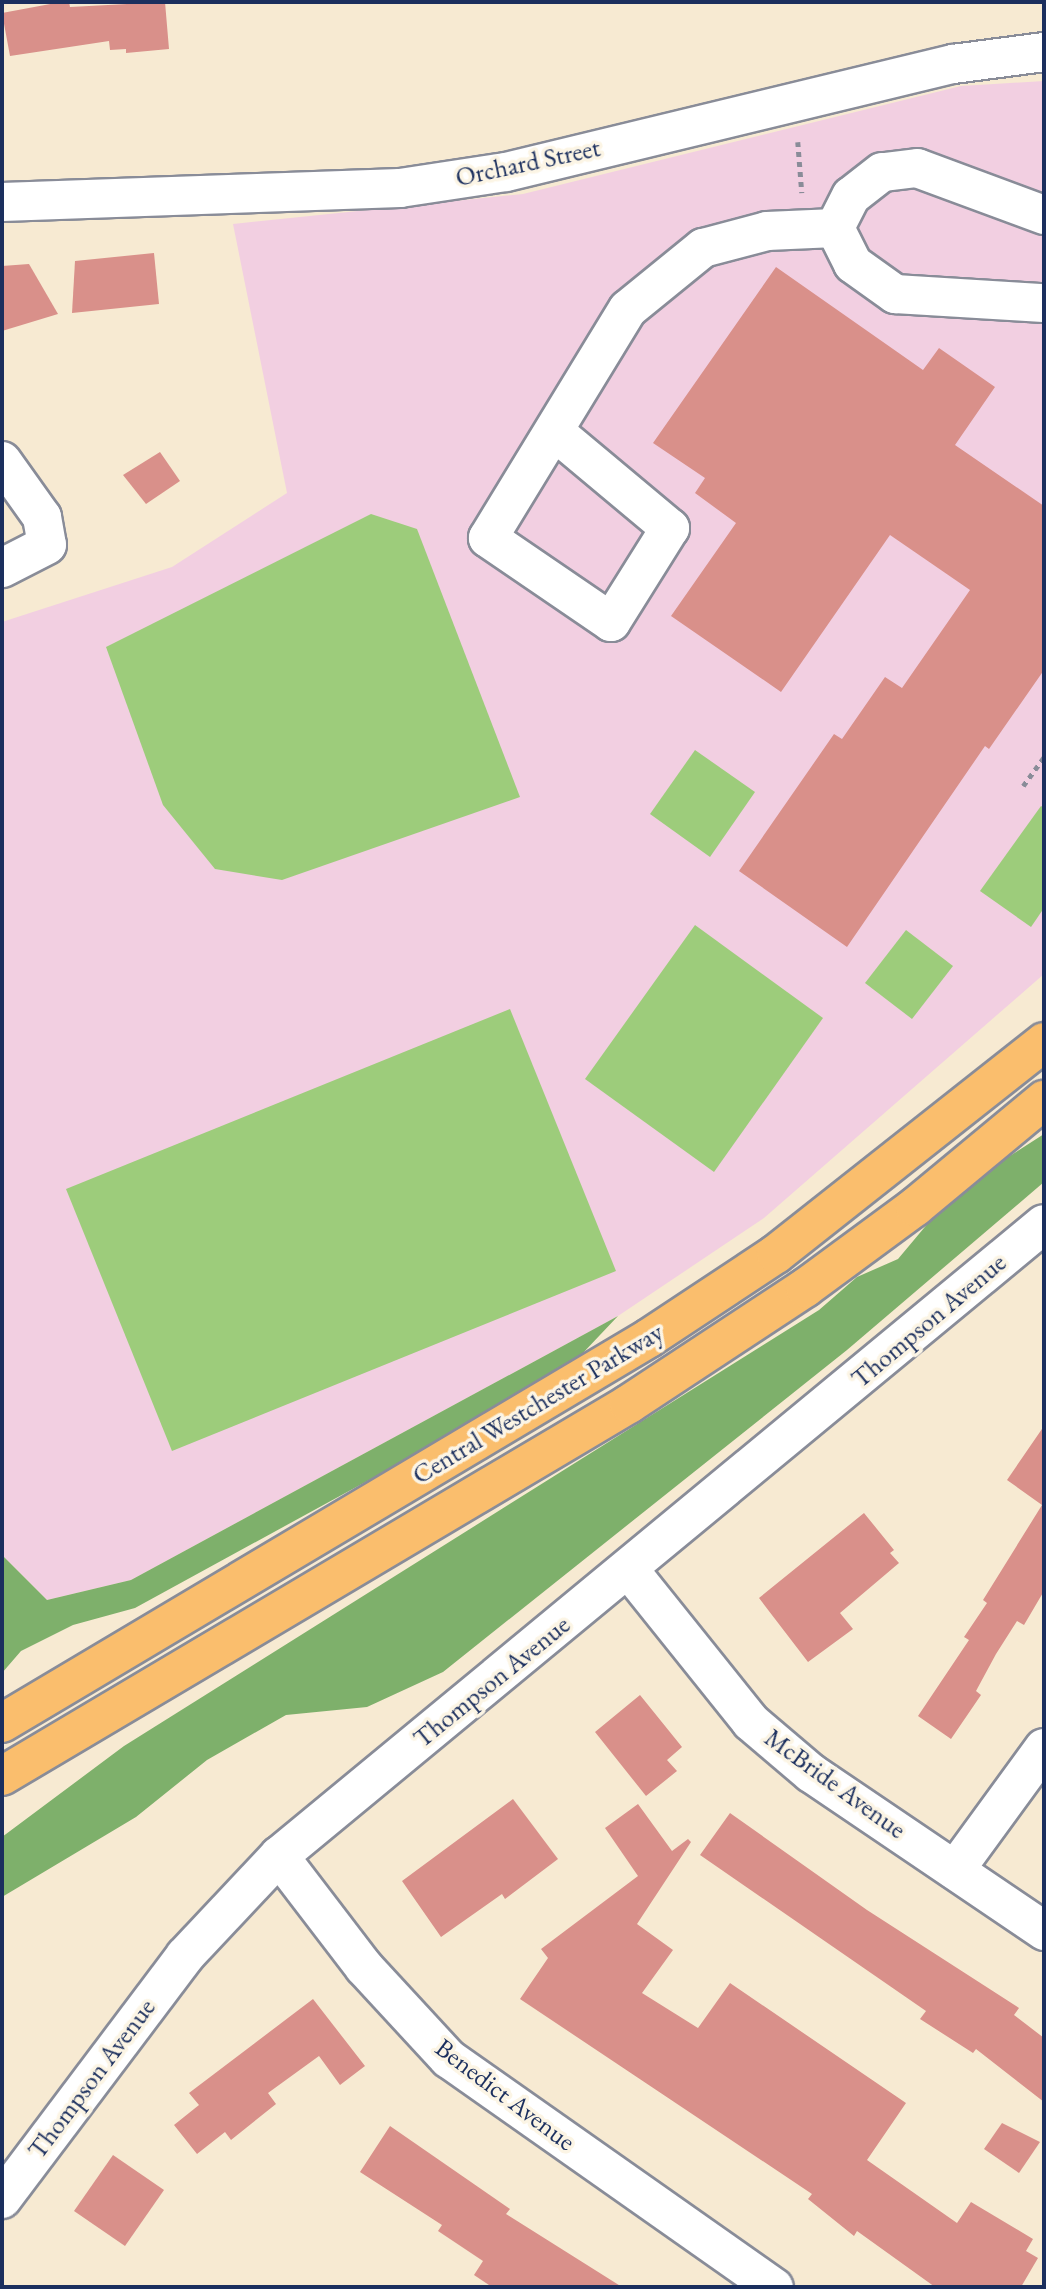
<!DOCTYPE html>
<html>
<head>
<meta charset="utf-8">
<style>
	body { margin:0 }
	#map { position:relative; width:1046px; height:2289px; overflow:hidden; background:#f7ead2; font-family:"EB Garamond",serif }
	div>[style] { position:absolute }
	.built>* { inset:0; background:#f2cfe1 }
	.green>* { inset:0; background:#9dcc7b }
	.forest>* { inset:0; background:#7eb06b }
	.building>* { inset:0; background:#d9908a }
	.path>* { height:4.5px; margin-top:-2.25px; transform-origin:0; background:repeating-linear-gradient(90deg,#898c98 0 5px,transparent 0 10px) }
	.roads { filter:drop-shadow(2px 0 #898c98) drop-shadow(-2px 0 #898c98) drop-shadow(0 2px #898c98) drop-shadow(0 -2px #898c98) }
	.minor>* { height:38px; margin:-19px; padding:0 19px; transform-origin:19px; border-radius:19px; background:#fff }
	.major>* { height:38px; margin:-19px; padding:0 19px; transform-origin:19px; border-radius:19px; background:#fabe6d }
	span { translate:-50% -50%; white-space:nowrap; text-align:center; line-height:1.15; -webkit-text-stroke:7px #fcf5e5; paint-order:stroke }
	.street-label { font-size:26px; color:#1b2f5e }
	.frame { position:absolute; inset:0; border:4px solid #1b2f5e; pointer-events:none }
</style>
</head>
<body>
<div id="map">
	<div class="built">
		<i style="clip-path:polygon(1044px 81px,1044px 974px,764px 1218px,618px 1316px,131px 1580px,47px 1600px,2px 1555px,2px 622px,172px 567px,287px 493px,233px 224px,523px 194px,961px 86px)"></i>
	</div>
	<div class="green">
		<i style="clip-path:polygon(371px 514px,417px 529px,520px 797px,282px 880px,215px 869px,163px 805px,106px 647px)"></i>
		<i style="clip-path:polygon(695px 750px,755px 792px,710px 857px,650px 814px)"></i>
		<i style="clip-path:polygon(1041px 806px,1044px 808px,1044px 908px,1031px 927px,980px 891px)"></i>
		<i style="clip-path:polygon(695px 925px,823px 1018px,714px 1172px,585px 1079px)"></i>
		<i style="clip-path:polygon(906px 930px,953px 966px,912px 1019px,865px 983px)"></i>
		<i style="clip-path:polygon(510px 1009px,616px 1271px,172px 1451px,66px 1189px)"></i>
	</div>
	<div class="forest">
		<i style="clip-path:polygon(1044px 1134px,1044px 1182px,847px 1350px,443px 1672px,367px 1707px,286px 1715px,207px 1760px,136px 1817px,2px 1897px,2px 1837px,124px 1746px,819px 1310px,857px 1277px,898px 1259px,955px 1191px)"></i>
		<i style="clip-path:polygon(618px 1316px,563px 1374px,135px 1608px,73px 1625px,21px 1651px,2px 1673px,2px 1555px,47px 1600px,131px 1580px)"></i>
	</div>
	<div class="building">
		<i style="clip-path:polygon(61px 2px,69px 2px,70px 7px,165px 2px,169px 49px,126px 53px,126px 49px,110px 50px,109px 41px,10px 56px,2px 13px)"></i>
		<i style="clip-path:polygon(154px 253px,159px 304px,72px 313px,75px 261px)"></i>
		<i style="clip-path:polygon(29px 264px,58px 314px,2px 331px,2px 266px)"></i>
		<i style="clip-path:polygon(776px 267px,923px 370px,939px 348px,995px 387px,955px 445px,1044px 506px,1044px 670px,989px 749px,985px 746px,847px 947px,739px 871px,834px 734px,842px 739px,885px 677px,902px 688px,970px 590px,890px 535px,781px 692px,671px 616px,736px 523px,695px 493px,705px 478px,653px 443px)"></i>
		<i style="clip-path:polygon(160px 452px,180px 481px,146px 504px,123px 475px)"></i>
		<i style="clip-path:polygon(1044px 1426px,1044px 1591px,1024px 1625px,1017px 1621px,996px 1654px,976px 1691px,981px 1695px,951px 1739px,918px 1716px,969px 1640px,964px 1637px,987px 1603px,983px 1600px,1042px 1505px,1007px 1480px)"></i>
		<i style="clip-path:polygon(864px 1513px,894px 1550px,890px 1553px,899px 1563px,840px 1613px,853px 1629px,808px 1662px,759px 1598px)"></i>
		<i style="clip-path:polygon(640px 1695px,682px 1747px,667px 1760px,677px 1771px,646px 1796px,595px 1732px)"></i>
		<i style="clip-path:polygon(513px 1799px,558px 1859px,505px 1899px,502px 1894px,441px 1937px,402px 1881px)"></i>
		<i style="clip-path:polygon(638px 1804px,672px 1851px,688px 1839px,691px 1842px,637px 1924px,673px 1950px,642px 1993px,698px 2028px,730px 1983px,906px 2103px,867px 2160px,957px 2223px,971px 2202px,1033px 2239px,1026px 2251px,1038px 2258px,1021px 2287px,935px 2287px,857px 2231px,854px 2236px,808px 2199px,812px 2194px,520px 1999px,548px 1958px,541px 1949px,638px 1876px,605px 1828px)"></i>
		<i style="clip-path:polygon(730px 1813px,867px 1910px,1019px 2008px,1014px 2015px,1044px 2038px,1044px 2102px,976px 2049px,973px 2053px,920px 2019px,926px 2011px,700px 1855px)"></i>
		<i style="clip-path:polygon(313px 1999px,365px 2066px,340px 2085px,319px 2056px,268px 2093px,276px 2104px,231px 2140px,225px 2132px,197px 2154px,174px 2125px,199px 2105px,189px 2093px)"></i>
		<i style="clip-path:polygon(1002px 2123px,1040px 2142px,1019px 2173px,984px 2149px)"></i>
		<i style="clip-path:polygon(390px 2126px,510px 2209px,506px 2214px,622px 2287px,492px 2287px,474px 2275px,483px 2261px,438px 2231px,442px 2225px,360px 2172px)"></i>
		<i style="clip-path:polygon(113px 2155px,164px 2190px,125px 2246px,74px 2211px)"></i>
	</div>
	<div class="path">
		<i style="left:798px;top:142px;width:51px;rotate:85.5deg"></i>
		<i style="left:1023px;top:786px;width:36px;rotate:-54deg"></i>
	</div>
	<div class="roads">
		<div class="minor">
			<i style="left:2px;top:202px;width:398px;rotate:-2deg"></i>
			<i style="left:400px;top:188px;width:107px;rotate:-8.6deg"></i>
			<i style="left:506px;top:172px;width:460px;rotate:-13.6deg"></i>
			<i style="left:953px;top:64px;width:92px;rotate:-7.5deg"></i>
			<i style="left:1044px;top:215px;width:135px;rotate:-159.7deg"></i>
			<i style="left:917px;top:168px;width:35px;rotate:173deg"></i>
			<i style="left:882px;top:172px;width:39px;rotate:142deg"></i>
			<i style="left:851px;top:196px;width:36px;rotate:117deg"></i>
			<i style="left:835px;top:228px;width:40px;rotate:63.4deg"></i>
			<i style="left:853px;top:264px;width:52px;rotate:35.5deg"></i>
			<i style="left:895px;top:294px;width:149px;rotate:3.5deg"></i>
			<i style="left:555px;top:432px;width:150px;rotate:39.9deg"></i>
			<i style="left:670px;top:528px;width:111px;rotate:122.1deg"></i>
			<i style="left:611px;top:622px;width:149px;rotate:-145.7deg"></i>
			<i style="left:488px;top:538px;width:268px;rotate:-58.6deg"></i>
			<i style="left:628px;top:309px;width:97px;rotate:-39.1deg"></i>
			<i style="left:703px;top:248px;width:66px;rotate:-14.9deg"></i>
			<i style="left:767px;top:231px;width:68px;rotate:-2.5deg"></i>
			<i style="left:2px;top:461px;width:69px;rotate:54.5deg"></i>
			<i style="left:42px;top:517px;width:28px;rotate:80deg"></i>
			<i style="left:47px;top:545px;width:51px;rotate:152.9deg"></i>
			<i style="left:630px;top:1571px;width:193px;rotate:51.3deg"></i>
			<i style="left:751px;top:1722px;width:79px;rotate:40.4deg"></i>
			<i style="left:811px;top:1773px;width:282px;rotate:34.1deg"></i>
			<i style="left:279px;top:1856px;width:140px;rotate:52.6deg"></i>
			<i style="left:364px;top:1967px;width:125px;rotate:47.3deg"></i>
			<i style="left:449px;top:2059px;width:397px;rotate:35.1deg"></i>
			<i style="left:955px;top:1870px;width:151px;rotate:-53.9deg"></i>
			<i style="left:2px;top:2199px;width:304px;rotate:-53deg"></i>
			<i style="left:185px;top:1956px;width:137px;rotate:-46.8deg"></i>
			<i style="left:279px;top:1856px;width:992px;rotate:-39.56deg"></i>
		</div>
		<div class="major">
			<i style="left:2px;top:1723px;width:753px;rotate:-30.75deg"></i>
			<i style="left:649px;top:1338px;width:152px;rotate:-33.5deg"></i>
			<i style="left:776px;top:1254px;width:342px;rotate:-38.3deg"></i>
			<i style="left:2px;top:1776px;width:729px;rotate:-30.68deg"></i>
			<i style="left:629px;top:1404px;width:211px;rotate:-33.4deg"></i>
			<i style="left:805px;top:1288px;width:137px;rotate:-36.4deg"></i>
			<i style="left:915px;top:1207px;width:168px;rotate:-39.7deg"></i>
		</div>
	</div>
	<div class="street-label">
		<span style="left:528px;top:163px;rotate:-12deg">Orchard Street</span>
		<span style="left:929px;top:1321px;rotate:-40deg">Thompson Avenue</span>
		<span style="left:538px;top:1404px;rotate:-31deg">Central Westchester Parkway</span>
		<span style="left:492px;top:1682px;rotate:-39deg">Thompson Avenue</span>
		<span style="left:835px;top:1784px;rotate:36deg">McBride Avenue</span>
		<span style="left:92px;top:2079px;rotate:-53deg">Thompson Avenue</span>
		<span style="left:505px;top:2095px;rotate:37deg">Benedict Avenue</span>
	</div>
	<div class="frame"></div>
</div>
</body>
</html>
